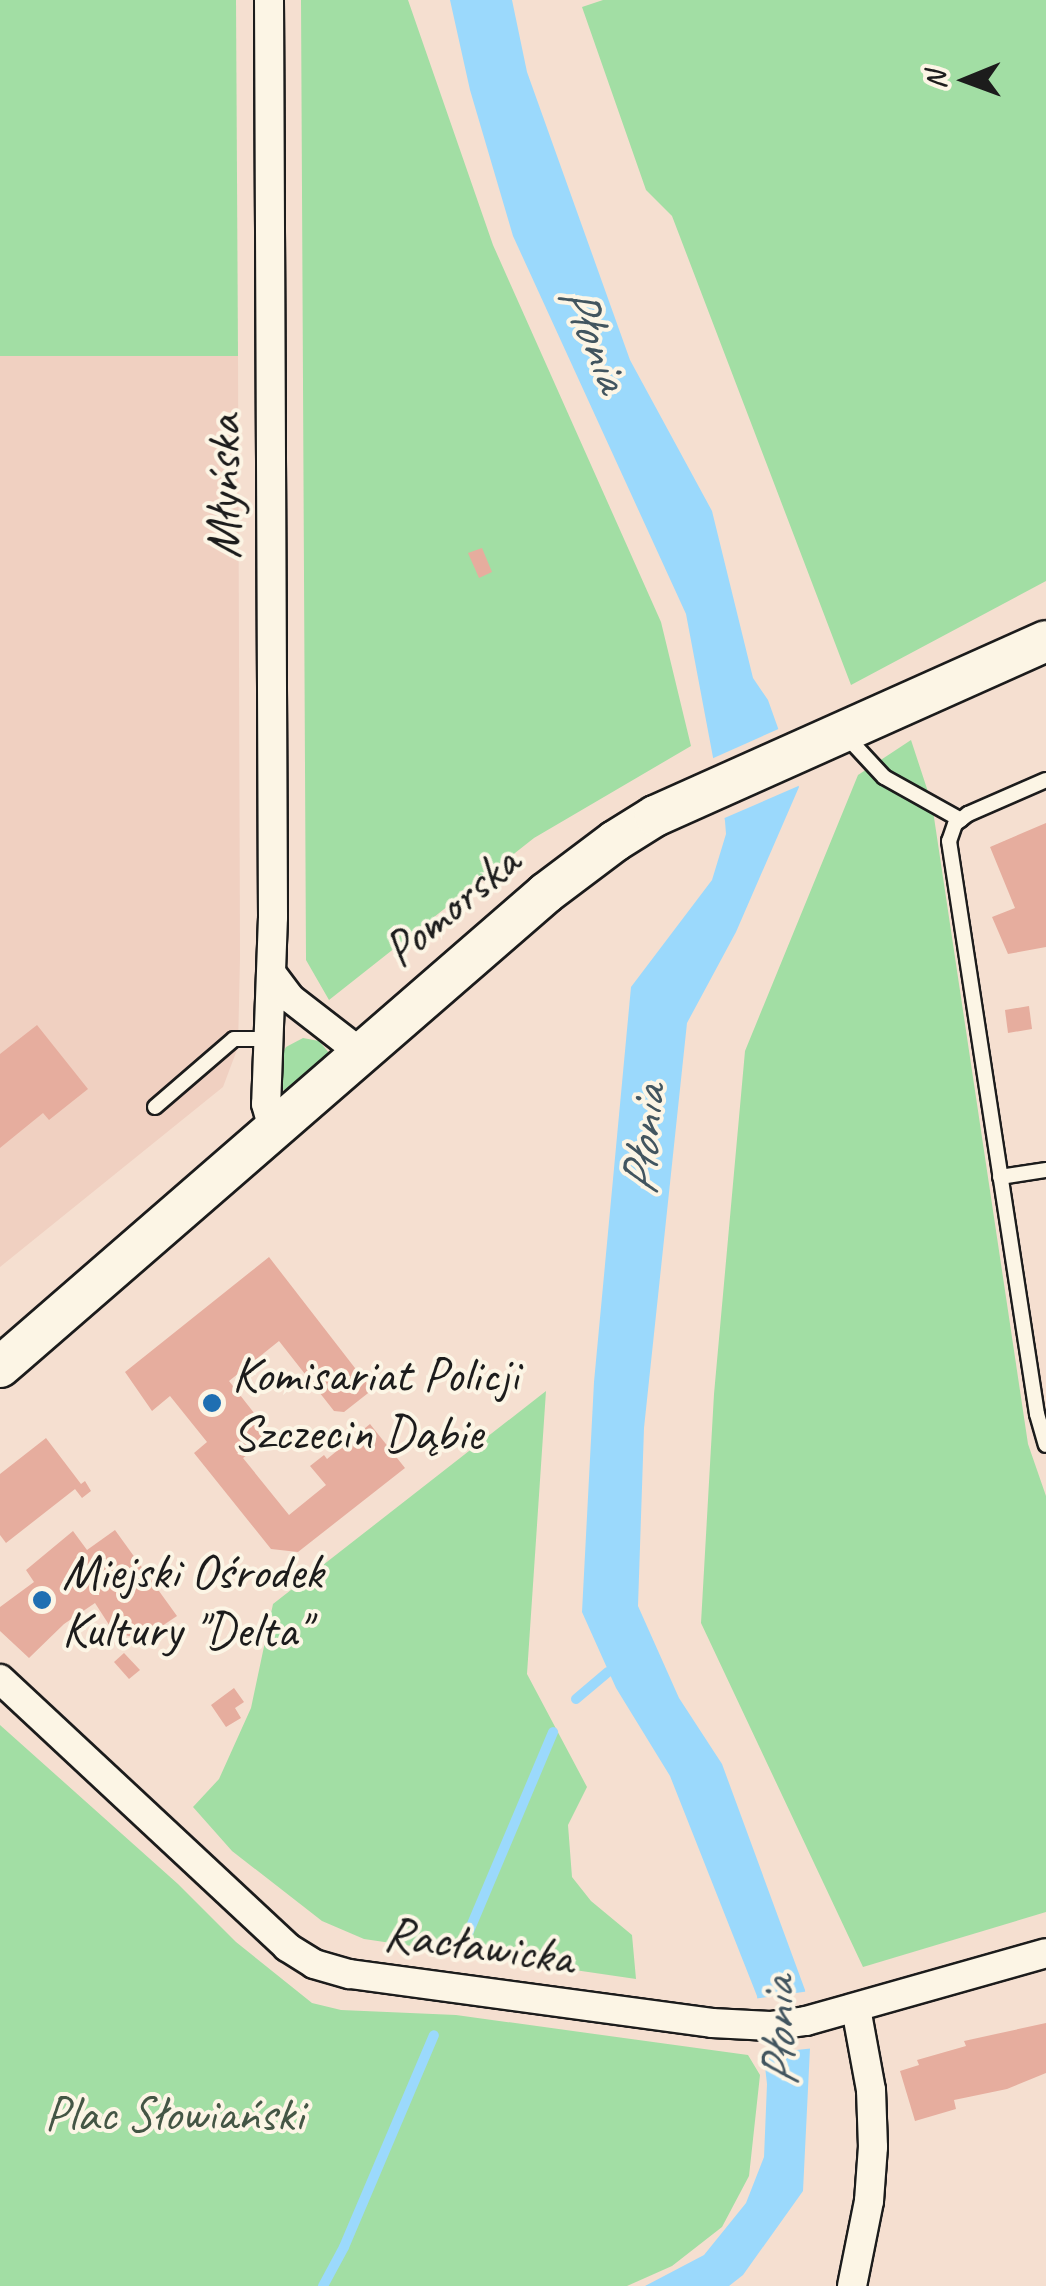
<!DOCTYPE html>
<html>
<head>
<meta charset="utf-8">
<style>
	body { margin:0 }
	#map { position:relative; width:1046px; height:2286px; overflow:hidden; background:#f5dfd0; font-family:Caveat,sans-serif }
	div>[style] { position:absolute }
	.built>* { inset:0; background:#f0d0c1 }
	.green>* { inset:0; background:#a2dea4 }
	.water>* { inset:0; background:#9bd9fc }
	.pier>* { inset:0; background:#f5dfd0 }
	.stream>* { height:10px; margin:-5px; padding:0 5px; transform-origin:5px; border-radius:5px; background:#9bd9fc }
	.building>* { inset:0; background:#e6ad9e }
	.roads { filter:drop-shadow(2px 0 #1c1c1c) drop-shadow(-2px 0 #1c1c1c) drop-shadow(0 2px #1c1c1c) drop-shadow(0 -2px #1c1c1c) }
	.lane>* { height:14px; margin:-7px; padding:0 7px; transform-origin:7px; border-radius:7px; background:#fcf5e5 }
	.street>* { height:28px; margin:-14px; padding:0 14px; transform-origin:14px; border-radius:14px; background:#fcf5e5 }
	.secondary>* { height:40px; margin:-20px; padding:0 20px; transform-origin:20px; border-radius:20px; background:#fcf5e5 }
	.dots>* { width:28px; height:28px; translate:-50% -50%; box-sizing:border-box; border:5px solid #fcf5e5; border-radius:50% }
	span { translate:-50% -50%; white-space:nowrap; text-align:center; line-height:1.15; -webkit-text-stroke:8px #fcf5e5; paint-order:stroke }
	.street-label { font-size:50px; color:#1c1c1c }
	.poi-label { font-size:50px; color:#1c1c1c }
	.left { translate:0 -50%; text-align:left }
	.park-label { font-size:50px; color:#445645 }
	.water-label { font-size:52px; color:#42555f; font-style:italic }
	.north { position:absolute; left:916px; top:30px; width:100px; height:100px; -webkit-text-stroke:8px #fcf5e5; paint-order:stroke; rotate:269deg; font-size:28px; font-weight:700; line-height:40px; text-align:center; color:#1c1c1c }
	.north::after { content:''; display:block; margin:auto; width:35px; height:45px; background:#1c1c1c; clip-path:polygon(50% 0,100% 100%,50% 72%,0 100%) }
</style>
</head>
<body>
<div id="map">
	<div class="built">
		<i style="clip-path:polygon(0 356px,238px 356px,240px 957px,238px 1047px,223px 1087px,0 1267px)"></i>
	</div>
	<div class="green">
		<i style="clip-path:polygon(0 0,236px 0,238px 356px,0 356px)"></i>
		<i style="clip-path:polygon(301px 0,408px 0,493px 245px,661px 622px,691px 746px,534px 838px,329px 1000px,306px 960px)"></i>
		<i style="clip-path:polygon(603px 0,1046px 0,1046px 581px,851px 685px,672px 216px,646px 190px,582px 7px)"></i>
		<i style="clip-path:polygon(911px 740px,932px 804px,1028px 1444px,1046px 1496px,1046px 1912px,863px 1967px,701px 1623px,714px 1394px,745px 1051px,858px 775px)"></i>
		<i style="clip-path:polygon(303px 1038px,319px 1041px,330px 1054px,284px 1091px,277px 1076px,278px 1062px,286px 1047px)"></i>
		<i style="clip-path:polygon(546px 1391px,527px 1674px,587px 1787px,568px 1825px,572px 1877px,591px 1901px,632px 1935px,636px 1979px,364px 1939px,322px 1921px,232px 1851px,193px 1807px,219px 1779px,251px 1708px,273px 1604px)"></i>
		<i style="clip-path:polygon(0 1725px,178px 1884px,236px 1942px,312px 2003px,341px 2010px,456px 2015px,748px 2055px,760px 2075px,749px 2176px,722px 2227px,672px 2266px,627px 2286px,0 2286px)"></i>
	</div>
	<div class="water">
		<i style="clip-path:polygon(450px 0,512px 0,527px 72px,630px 360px,712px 511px,753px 678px,768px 700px,799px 787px,736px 932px,687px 1023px,644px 1428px,638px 1606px,679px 1698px,722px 1764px,805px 1990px,810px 2048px,803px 2191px,743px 2275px,729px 2286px,645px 2286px,704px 2255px,746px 2203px,764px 2157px,767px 2084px,757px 1996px,670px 1776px,616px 1688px,582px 1612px,594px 1382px,631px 987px,712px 880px,726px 834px,725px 821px,686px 614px,513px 236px,470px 90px)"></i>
	</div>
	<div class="pier">
		<i style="clip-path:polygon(783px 727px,803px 784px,720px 820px,709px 760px)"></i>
		<i style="clip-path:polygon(810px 1991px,815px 2048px,759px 2054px,753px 1999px)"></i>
	</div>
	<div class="stream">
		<i style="left:576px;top:1699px;width:42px;rotate:-40.2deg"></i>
		<i style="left:464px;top:1943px;width:229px;rotate:-67.1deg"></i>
		<i style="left:323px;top:2286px;width:44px;rotate:-61.7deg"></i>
		<i style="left:344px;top:2247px;width:230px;rotate:-67deg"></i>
	</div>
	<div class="building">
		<i style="clip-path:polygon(482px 548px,492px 572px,479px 578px,468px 553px)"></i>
		<i style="clip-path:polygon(1046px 823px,1046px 947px,1008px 954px,992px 917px,1015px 908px,990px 847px)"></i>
		<i style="clip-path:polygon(1029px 1006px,1032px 1029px,1008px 1033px,1005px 1010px)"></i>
		<i style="clip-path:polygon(37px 1025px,88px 1089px,49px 1120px,43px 1113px,0 1148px,0 1054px)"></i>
		<i style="clip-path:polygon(269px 1257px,372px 1390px,344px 1412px,334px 1411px,279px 1341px,229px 1381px,272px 1436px,243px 1458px,289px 1515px,326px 1485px,310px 1466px,324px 1455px,327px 1459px,370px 1424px,405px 1468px,298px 1552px,271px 1549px,194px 1453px,207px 1442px,170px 1396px,152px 1411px,125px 1372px)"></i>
		<i style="clip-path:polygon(46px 1438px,81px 1484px,85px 1481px,91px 1491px,82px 1498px,75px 1489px,6px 1543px,0 1535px,0 1474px)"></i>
		<i style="clip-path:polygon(115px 1530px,177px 1616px,141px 1640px,113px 1631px,95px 1603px,64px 1624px,29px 1658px,0 1631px,0 1607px,34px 1582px,26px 1570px,73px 1531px,87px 1550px)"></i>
		<i style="clip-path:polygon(124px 1653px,140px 1670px,129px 1679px,114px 1662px)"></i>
		<i style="clip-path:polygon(234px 1688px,244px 1702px,235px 1708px,241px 1718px,226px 1727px,211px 1705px)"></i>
		<i style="clip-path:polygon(1046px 2023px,1046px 2073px,1007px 2089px,954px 2100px,956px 2109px,915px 2121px,900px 2071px,919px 2065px,917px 2060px,966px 2046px,964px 2041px)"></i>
	</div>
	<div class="roads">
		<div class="lane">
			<i style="left:846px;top:736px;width:56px;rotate:47.2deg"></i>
			<i style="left:884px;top:777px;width:88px;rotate:29.2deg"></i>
			<i style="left:1046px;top:780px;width:85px;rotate:156.4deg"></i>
			<i style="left:968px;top:814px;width:16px;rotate:142deg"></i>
			<i style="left:955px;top:824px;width:18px;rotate:109deg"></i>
			<i style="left:949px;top:841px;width:580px;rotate:81.27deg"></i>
			<i style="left:1037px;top:1414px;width:32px;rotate:74deg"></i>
			<i style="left:155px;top:1107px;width:104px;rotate:-40.7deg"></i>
			<i style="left:234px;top:1039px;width:37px"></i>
			<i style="left:1000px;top:1177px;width:47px;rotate:-8.7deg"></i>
		</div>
		<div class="street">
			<i style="left:269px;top:0;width:917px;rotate:89.75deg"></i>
			<i style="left:273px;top:917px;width:187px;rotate:92.1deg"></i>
			<i style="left:266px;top:1104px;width:26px;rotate:74deg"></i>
			<i style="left:272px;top:974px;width:30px;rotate:53deg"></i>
			<i style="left:290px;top:998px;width:90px;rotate:37.8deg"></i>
			<i style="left:0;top:1679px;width:393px;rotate:43deg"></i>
			<i style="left:287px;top:1947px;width:32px;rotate:32deg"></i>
			<i style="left:314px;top:1964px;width:37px;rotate:16deg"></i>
			<i style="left:350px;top:1974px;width:365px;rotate:7.7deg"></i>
			<i style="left:712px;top:2023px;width:58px;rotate:3deg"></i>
			<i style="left:770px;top:2026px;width:36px;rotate:-8deg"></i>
			<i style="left:806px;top:2021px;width:249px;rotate:-15.8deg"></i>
			<i style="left:852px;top:2286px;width:87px;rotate:-78.7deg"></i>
			<i style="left:869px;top:2201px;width:54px;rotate:-85.8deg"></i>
			<i style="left:873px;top:2147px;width:57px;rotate:-92deg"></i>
			<i style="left:871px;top:2090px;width:83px;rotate:-100.4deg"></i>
		</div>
		<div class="secondary">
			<i style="left:0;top:1367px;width:723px;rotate:-40.96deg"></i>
			<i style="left:546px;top:893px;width:86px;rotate:-37deg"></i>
			<i style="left:615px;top:841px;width:47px;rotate:-32deg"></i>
			<i style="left:655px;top:816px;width:428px;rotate:-24.1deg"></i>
		</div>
	</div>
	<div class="dots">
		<i style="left:212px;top:1403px;background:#1f6fb2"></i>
		<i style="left:42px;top:1600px;background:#1f6fb2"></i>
	</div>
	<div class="street-label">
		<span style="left:223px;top:487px;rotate:-90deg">Młyńska</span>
		<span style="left:451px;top:906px;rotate:-40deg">Pomorska</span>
		<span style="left:479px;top:1945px;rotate:8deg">Racławicka</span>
	</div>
	<div class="poi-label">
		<span class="left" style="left:232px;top:1403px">Komisariat Policji<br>Szczecin Dąbie</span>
		<span class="left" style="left:62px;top:1600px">Miejski Ośrodek<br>Kultury "Delta"</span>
	</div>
	<div class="park-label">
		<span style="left:174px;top:2114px">Plac Słowiański</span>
	</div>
	<div class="water-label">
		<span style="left:594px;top:337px;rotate:67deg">Płonia</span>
		<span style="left:644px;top:1141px;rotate:-85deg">Płonia</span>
		<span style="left:779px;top:2033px;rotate:-92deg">Płonia</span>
	</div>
	<div class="north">N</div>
</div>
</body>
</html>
